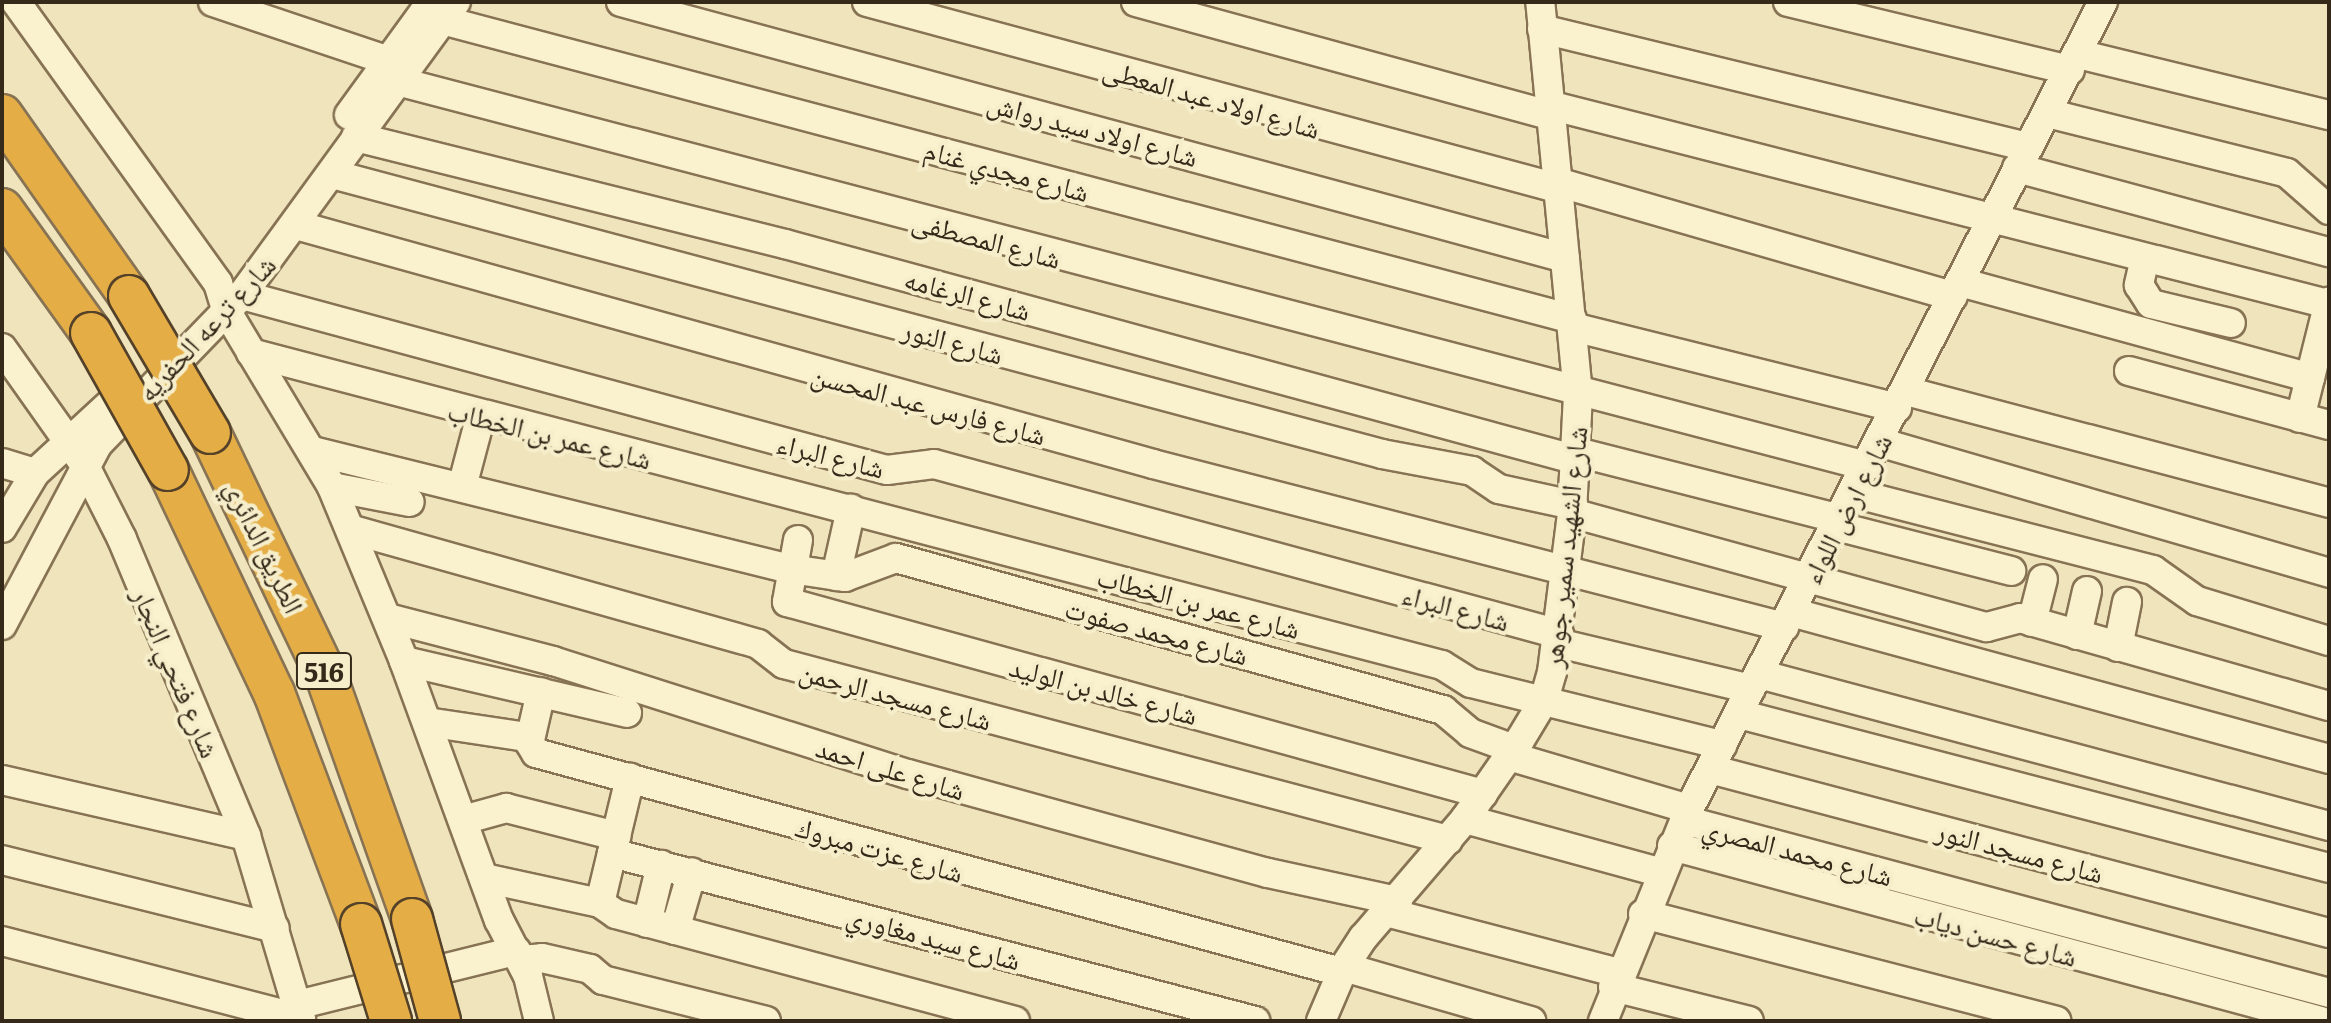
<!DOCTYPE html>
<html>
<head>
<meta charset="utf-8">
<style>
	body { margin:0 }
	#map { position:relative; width:2331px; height:1023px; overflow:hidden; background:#efe4bb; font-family:Literata,"Noto Naskh Arabic",serif }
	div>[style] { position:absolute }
	.roads { filter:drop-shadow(2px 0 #877354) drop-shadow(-2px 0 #877354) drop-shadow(0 2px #877354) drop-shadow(0 -2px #877354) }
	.minor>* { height:28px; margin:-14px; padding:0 14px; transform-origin:14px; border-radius:14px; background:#faf1ce }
	.highway>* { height:40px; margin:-20px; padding:0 20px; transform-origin:20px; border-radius:20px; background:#e5ad45 }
	.bridges { filter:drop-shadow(2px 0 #544129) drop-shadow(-2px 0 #544129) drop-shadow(0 2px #544129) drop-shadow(0 -2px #544129) }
	.highway-bridge>* { height:40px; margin:-20px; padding:0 20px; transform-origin:20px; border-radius:20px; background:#e5ad45 }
	span { translate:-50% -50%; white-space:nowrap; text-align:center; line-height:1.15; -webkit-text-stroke:8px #f6eeca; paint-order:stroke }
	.shield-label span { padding:2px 6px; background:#f6eeca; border:2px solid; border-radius:6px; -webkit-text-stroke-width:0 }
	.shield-label { font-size:26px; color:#35291a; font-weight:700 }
	.street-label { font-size:28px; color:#35291a }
	.frame { position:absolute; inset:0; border:4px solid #35291a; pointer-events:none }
</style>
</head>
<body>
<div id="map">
	<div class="roads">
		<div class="minor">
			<i style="left:16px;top:2px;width:346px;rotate:54.3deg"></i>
			<i style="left:218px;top:283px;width:30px;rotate:73deg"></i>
			<i style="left:227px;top:312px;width:204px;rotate:59deg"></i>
			<i style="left:332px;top:487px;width:188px;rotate:67.5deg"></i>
			<i style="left:404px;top:661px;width:276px;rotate:69.9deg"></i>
			<i style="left:499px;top:920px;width:63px;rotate:62.6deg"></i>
			<i style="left:528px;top:976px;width:46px;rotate:76.3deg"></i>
			<i style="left:213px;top:2px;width:182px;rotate:18.5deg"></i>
			<i style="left:621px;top:2px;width:978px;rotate:15.17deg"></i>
			<i style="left:867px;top:2px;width:715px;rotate:15.09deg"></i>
			<i style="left:1136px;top:2px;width:429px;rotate:15.3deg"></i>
			<i style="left:1788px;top:2px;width:290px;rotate:13.6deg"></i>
			<i style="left:442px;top:20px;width:1169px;rotate:14.82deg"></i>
			<i style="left:1542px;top:29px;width:500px;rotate:13.65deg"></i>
			<i style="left:2078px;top:54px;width:258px;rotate:13.7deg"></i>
			<i style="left:397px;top:81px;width:1520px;rotate:14.68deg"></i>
			<i style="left:1549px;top:105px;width:804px;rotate:14.33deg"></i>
			<i style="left:2047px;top:113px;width:247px;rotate:14deg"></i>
			<i style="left:2287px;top:173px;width:56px;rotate:41.4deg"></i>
			<i style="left:349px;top:115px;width:140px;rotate:-54deg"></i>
			<i style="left:356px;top:137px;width:442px;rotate:14deg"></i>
			<i style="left:785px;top:244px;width:821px;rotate:15.26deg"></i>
			<i style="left:2017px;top:168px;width:323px;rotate:15.1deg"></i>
			<i style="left:332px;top:174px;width:1087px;rotate:14.93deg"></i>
			<i style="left:1382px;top:454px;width:92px;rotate:10.7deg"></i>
			<i style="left:1472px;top:471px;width:32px;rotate:34deg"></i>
			<i style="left:1499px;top:489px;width:76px;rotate:12.2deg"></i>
			<i style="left:1557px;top:182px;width:412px;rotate:16.1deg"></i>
			<i style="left:296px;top:225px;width:890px;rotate:15.58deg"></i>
			<i style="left:1153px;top:464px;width:652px;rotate:14.48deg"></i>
			<i style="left:2145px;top:258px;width:28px;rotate:103deg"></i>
			<i style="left:2139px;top:285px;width:22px;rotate:58deg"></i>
			<i style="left:2151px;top:304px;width:82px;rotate:13.4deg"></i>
			<i style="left:1960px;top:282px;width:363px;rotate:15.3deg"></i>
			<i style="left:242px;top:295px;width:668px;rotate:15.18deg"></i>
			<i style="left:887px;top:470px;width:47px;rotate:-7.3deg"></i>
			<i style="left:934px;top:464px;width:648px;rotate:15.22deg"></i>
			<i style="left:1573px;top:327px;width:334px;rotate:14deg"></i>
			<i style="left:2px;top:348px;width:142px;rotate:54.7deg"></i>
			<i style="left:84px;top:464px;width:84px;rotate:63.1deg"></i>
			<i style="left:122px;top:539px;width:322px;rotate:67.3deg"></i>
			<i style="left:246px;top:836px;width:193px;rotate:73.4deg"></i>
			<i style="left:251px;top:353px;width:1231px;rotate:14.68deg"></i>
			<i style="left:1442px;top:665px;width:34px;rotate:32deg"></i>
			<i style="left:1471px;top:683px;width:259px;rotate:13.9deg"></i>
			<i style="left:2129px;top:371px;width:207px;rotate:15.1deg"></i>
			<i style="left:1906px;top:391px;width:438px;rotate:14.8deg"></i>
			<i style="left:2300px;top:418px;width:120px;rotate:-76deg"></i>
			<i style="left:1879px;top:442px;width:469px;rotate:16.2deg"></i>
			<i style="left:313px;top:451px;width:492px;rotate:13.9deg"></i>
			<i style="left:791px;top:569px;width:55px;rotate:8.4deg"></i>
			<i style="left:845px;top:577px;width:54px;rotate:-20.4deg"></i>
			<i style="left:896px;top:558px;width:568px;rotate:15.53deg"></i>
			<i style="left:1443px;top:710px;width:35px;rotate:40deg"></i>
			<i style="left:1470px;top:733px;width:47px;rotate:20deg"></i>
			<i style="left:1577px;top:452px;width:270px;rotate:14.3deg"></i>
			<i style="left:2px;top:463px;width:34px;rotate:17deg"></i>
			<i style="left:332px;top:487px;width:79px;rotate:10.9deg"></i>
			<i style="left:462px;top:487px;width:74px;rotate:-75.2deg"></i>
			<i style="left:1853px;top:493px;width:310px;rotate:14.4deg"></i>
			<i style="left:2153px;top:570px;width:54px;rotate:35.2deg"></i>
			<i style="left:2197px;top:601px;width:138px;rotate:16.9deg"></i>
			<i style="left:1572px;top:513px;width:430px;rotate:15.4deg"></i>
			<i style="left:1987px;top:627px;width:34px;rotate:-15deg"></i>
			<i style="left:2020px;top:618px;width:321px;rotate:15.9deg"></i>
			<i style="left:1836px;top:526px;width:181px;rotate:14.4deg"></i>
			<i style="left:2px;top:528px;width:64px;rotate:-59deg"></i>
			<i style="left:35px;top:473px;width:118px;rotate:-42.6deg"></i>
			<i style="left:353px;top:530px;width:421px;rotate:15.7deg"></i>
			<i style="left:758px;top:644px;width:33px;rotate:38deg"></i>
			<i style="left:784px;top:664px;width:687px;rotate:14.85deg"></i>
			<i style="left:798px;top:540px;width:63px;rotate:100.1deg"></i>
			<i style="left:787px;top:602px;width:722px;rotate:15.42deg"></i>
			<i style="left:836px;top:576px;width:69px;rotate:-77.4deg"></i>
			<i style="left:1791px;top:612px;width:558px;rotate:15.28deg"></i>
			<i style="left:388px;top:618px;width:171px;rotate:14.6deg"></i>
			<i style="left:553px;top:661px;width:373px;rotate:17.7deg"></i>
			<i style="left:908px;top:774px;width:373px;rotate:15.4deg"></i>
			<i style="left:1268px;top:873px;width:133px;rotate:12.2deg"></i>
			<i style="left:2032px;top:622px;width:44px;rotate:-75.7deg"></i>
			<i style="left:2px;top:625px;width:205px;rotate:-62.1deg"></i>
			<i style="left:98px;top:444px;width:207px;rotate:-46deg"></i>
			<i style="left:242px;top:295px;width:363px;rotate:-53.9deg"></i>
			<i style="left:2077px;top:635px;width:45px;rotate:-77.2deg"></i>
			<i style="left:1558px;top:643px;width:198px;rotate:13.4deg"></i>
			<i style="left:2118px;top:647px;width:46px;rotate:-78.7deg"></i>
			<i style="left:404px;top:661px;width:229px;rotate:13.1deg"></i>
			<i style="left:1759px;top:674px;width:590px;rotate:14.93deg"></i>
			<i style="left:1739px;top:714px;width:610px;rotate:14.63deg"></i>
			<i style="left:427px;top:722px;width:100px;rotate:8.6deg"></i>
			<i style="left:526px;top:737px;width:19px;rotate:58deg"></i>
			<i style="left:536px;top:753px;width:834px;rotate:15.22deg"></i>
			<i style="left:530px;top:740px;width:49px;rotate:-77.1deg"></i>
			<i style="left:1509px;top:756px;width:188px;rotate:16.4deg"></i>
			<i style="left:1710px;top:769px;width:640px;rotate:14.84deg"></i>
			<i style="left:2px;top:780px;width:250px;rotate:12.9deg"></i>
			<i style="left:1465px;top:819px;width:201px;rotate:15.3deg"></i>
			<i style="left:463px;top:820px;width:45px;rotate:-15.6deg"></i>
			<i style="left:506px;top:808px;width:114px;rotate:14.3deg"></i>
			<i style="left:1684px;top:820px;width:668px;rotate:15.01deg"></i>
			<i style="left:1672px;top:846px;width:672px;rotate:15.09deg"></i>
			<i style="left:612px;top:853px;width:665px;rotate:14.64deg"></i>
			<i style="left:2px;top:860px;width:281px;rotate:14deg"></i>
			<i style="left:484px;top:878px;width:119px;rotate:12.2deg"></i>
			<i style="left:600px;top:903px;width:19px;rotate:35deg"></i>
			<i style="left:616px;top:914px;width:413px;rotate:15deg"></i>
			<i style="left:600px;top:903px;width:129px;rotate:-76.5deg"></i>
			<i style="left:1386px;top:912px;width:241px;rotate:14.7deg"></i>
			<i style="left:1643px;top:914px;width:427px;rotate:14.5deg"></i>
			<i style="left:647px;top:923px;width:60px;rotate:-76.4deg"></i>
			<i style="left:675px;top:930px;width:60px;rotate:-73.7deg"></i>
			<i style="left:2px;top:941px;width:309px;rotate:14.6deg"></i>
			<i style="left:521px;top:960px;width:21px;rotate:-5deg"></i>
			<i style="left:542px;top:958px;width:49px;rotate:12.9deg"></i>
			<i style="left:590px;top:969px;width:17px;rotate:40deg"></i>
			<i style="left:603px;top:980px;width:168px;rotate:14.1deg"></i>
			<i style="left:1344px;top:967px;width:195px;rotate:16.1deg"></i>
			<i style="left:1613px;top:987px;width:140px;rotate:14deg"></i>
			<i style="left:297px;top:1005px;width:226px;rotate:-13.9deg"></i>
			<i style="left:1321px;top:1021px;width:59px;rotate:-66.9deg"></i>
			<i style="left:1344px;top:967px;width:35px;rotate:-57deg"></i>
			<i style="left:1363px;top:938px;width:157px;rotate:-49.4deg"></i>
			<i style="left:1465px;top:819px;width:96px;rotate:-55.2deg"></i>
			<i style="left:1520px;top:740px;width:47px;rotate:-59deg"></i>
			<i style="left:1544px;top:700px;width:29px;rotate:-74deg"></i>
			<i style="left:1552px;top:672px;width:160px;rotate:-82.8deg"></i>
			<i style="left:1572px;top:513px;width:119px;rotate:-87.1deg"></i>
			<i style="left:1578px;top:394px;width:394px;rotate:-95.5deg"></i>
			<i style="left:1603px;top:1021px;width:229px;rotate:-67.9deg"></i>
			<i style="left:1689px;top:809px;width:907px;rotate:-62.84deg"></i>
		</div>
		<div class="highway">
			<i style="left:2px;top:115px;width:221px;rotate:54.9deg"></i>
			<i style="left:2px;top:209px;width:153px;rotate:54.3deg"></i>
			<i style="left:210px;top:433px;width:266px;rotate:64.4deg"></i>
			<i style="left:325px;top:673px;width:261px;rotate:70.5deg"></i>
			<i style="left:168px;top:470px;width:247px;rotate:64.6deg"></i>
			<i style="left:274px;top:693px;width:247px;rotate:69.4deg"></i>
		</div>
	</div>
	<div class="bridges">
		<div class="highway-bridge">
			<i style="left:129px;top:296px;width:159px;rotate:59.4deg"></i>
			<i style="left:91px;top:333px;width:157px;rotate:60.7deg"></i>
			<i style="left:412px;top:919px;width:106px;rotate:74.6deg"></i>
			<i style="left:361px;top:924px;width:102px;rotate:72.8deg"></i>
		</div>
	</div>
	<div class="shield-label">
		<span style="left:324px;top:671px">516</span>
	</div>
	<div class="street-label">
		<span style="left:1212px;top:97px;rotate:16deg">شارع اولاد عبد المعطى</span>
		<span style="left:1093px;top:128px;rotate:15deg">شارع اولاد سيد رواش</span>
		<span style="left:1007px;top:169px;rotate:15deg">شارع مجدي غنام</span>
		<span style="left:987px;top:238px;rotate:15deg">شارع المصطفى</span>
		<span style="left:968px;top:293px;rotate:15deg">شارع الرغامه</span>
		<span style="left:205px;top:327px;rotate:-47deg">شارع ترعه الحفريه</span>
		<span style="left:953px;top:340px;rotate:15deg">شارع النور</span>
		<span style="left:929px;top:403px;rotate:15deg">شارع فارس عبد المحسن</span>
		<span style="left:550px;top:433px;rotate:14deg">شارع عمر بن الخطاب</span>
		<span style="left:831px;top:454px;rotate:14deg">شارع البراء</span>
		<span style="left:1845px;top:508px;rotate:-63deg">شارع ارض اللواء</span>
		<span style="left:266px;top:546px;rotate:64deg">الطريق الدائري</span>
		<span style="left:1563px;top:547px;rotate:-84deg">شارع الشهيد سمير جوهر</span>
		<span style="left:1199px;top:601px;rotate:15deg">شارع عمر بن الخطاب</span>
		<span style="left:1456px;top:606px;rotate:15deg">شارع البراء</span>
		<span style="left:1157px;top:630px;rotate:15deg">شارع محمد صفوت</span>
		<span style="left:178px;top:672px;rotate:67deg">شارع فتحي النجار</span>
		<span style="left:1104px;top:689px;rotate:15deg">شارع خالد بن الوليد</span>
		<span style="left:896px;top:694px;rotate:15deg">شارع مسجد الرحمن</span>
		<span style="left:891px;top:767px;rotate:17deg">شارع على احمد</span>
		<span style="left:880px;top:848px;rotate:16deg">شارع عزت مبروك</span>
		<span style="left:1798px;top:850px;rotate:15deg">شارع محمد المصري</span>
		<span style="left:2020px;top:850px;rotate:15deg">شارع مسجد النور</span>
		<span style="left:1996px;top:934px;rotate:15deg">شارع حسن دياب</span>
		<span style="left:934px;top:936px;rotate:15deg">شارع سيد مغاوري</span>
	</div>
	<div class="frame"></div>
</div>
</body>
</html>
